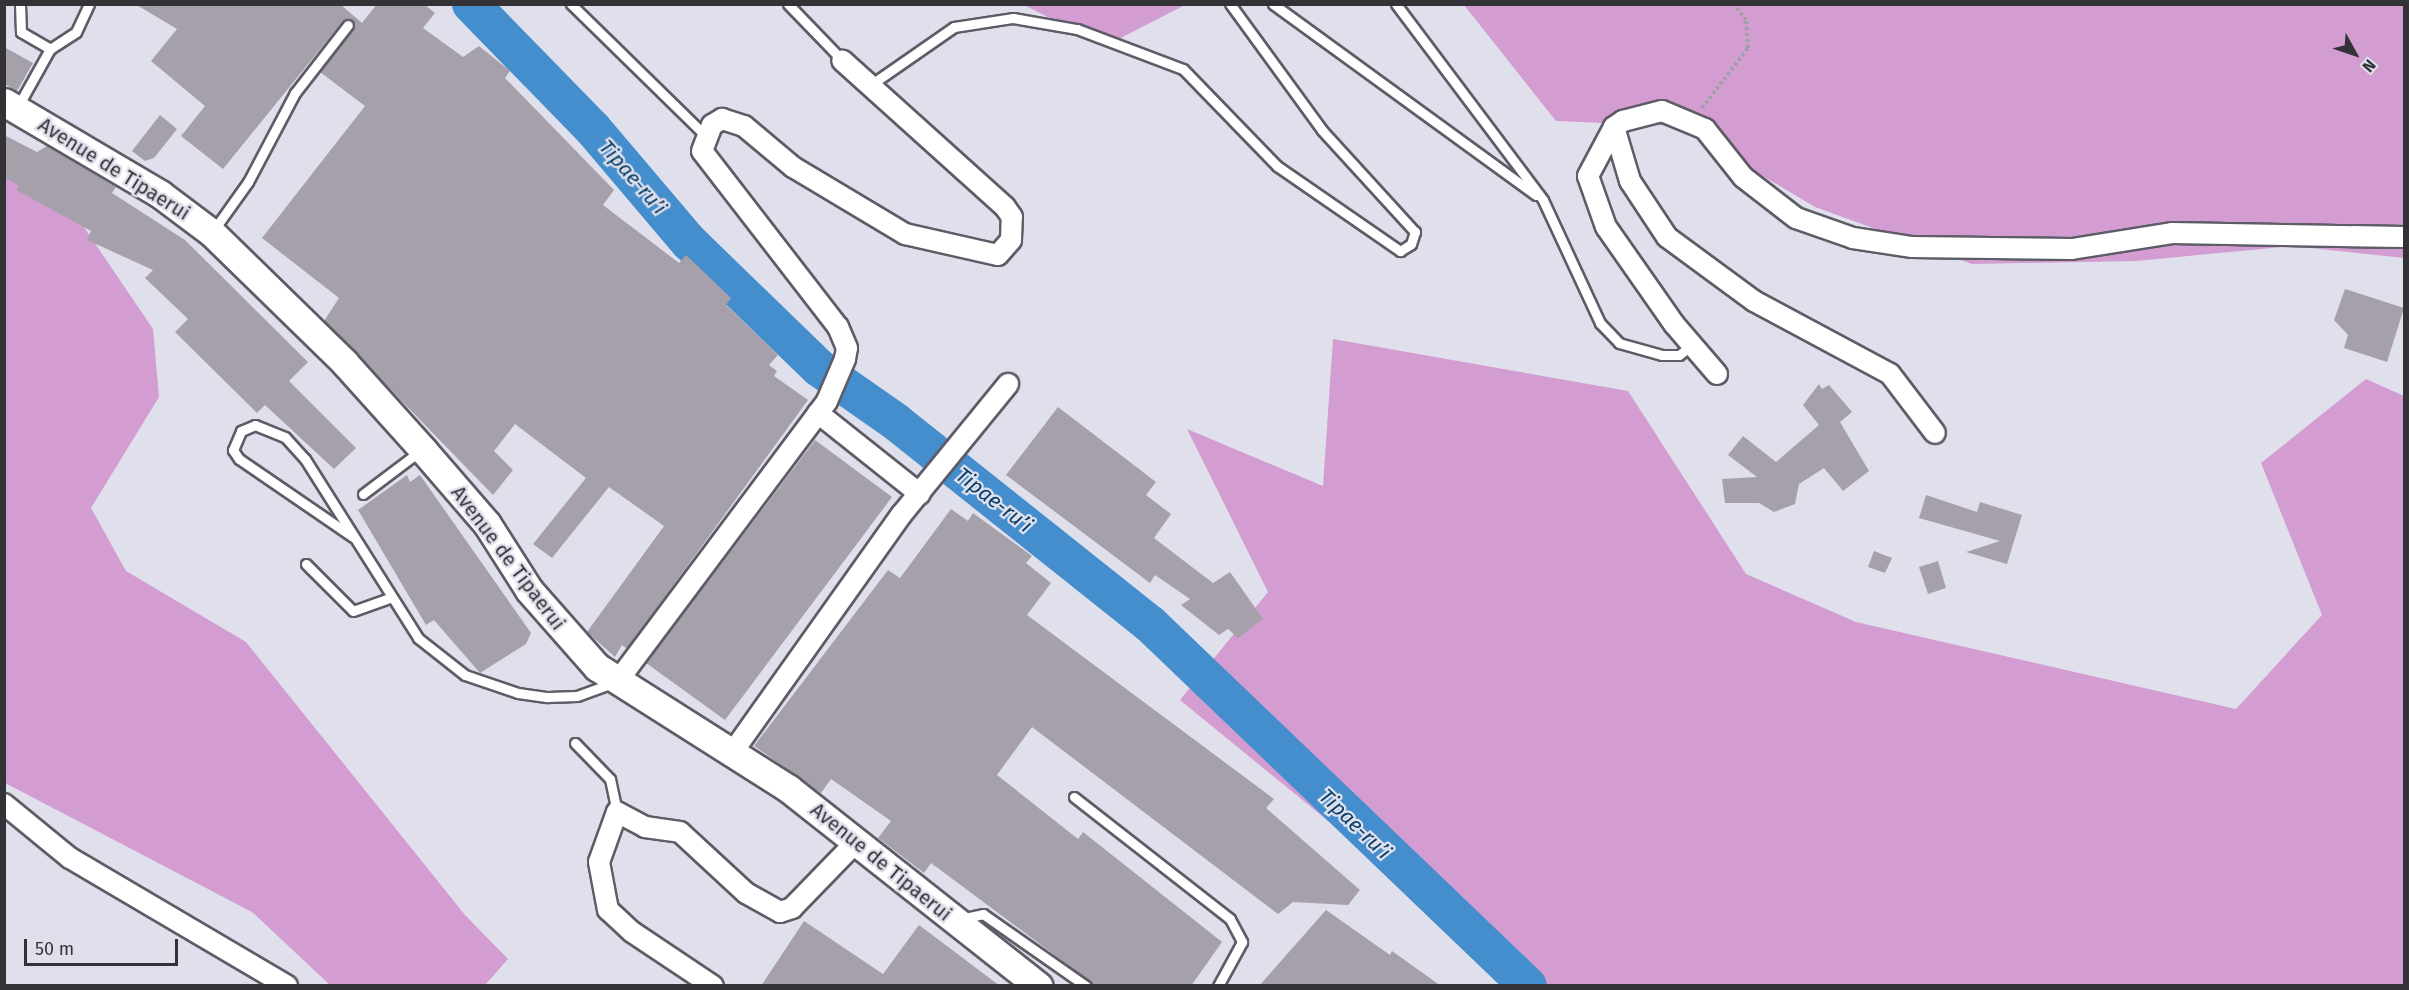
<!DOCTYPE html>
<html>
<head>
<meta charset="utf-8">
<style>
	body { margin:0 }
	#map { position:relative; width:2409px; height:990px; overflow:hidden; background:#e0e0ec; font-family:"Fira Sans",sans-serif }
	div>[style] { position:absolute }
	.green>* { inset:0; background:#d39dd1 }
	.river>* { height:38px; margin:-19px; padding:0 19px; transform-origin:19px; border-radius:19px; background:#458ecd }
	.building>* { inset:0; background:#a6a0ab }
	.path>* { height:4px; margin-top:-2px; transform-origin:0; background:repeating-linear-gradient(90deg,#9f9fa8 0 3px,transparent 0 6px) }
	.roads { filter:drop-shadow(2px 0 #5d5c67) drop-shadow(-2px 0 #5d5c67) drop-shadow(0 2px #5d5c67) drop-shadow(0 -2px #5d5c67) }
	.lane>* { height:9px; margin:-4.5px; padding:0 4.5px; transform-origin:4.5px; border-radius:4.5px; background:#fff }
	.street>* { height:20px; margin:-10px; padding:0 10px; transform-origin:10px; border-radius:10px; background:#fff }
	.secondary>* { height:27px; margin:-13.5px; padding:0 13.5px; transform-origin:13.5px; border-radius:13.5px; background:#fff }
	span { translate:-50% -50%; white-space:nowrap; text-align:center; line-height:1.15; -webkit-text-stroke:4.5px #e0e0ec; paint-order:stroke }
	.street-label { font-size:20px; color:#323237 }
	.water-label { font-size:21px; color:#09416b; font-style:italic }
	.frame { position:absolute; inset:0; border:6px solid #323237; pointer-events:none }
	.north { position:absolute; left:2325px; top:24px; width:60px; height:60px; -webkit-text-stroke:4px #e0e0ec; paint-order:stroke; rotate:130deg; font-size:16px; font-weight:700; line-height:24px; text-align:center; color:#323237 }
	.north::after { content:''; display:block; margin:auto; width:21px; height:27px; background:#323237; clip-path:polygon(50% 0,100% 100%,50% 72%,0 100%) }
	.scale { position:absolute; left:24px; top:939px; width:154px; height:27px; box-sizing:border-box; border:3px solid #323237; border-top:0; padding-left:8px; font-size:18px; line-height:21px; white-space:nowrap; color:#323237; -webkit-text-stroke:4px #e0e0ec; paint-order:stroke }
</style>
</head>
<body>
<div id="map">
	<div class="green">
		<i style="clip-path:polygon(1024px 5px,1185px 5px,1105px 46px)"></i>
		<i style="clip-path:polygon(1464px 5px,2404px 5px,2404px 258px,2292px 246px,2136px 261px,1972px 264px,1815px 207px,1679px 126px,1556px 121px)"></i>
		<i style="clip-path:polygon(4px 174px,67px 202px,153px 329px,159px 397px,91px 508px,126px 571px,246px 642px,465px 915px,508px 959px,485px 985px,330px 985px,252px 912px,5px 783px)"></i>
		<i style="clip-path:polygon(1333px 339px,1628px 391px,1746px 574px,1856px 622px,2236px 709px,2322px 615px,2261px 463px,2366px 379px,2404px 396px,2404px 985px,1511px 985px,1459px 944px,1383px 866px,1180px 700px,1268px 592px,1187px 429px,1323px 486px)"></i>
	</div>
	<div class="river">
		<i style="left:471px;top:4px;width:175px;rotate:45.7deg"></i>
		<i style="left:593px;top:129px;width:148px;rotate:49.7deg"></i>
		<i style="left:689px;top:242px;width:181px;rotate:44.1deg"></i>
		<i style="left:819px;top:368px;width:94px;rotate:35deg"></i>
		<i style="left:896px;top:422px;width:325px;rotate:38.5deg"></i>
		<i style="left:1150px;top:624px;width:523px;rotate:43.76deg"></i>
	</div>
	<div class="building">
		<i style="clip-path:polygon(135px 4px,340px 4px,362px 23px,377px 4px,424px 4px,435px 13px,423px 28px,463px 57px,479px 46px,510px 71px,505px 78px,614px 190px,603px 205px,679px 263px,686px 255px,731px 298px,726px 305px,778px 355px,769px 365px,777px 371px,774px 376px,808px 400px,627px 649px,622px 645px,615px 657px,587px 632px,664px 526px,609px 487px,552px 558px,533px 544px,586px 478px,515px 424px,494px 451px,513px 470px,493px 495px,324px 321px,339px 298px,262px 238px,365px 106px,320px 72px,353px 29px,353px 20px,343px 21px,223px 169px,181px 136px,205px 106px,151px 61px,177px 29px)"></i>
		<i style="clip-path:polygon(4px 47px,33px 63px,17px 91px,4px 84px)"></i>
		<i style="clip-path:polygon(160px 115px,177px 129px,154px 158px,145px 161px,132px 151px)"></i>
		<i style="clip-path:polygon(4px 135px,37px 152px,47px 146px,116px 187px,112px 193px,185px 240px,308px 362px,289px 381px,356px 448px,334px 469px,265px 405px,257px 413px,175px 332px,188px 319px,145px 278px,153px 270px,87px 240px,91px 231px,16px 190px,19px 186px,4px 177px)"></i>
		<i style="clip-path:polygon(2345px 289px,2404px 308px,2387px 362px,2344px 348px,2348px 335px,2334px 320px)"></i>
		<i style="clip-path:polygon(1819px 384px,1822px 389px,1829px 385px,1852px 412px,1840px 422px,1869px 471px,1843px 491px,1824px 468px,1799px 484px,1795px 504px,1774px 512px,1759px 503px,1725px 503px,1722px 479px,1757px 477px,1728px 455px,1743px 436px,1776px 462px,1819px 425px,1803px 405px)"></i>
		<i style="clip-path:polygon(1058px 407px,1156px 482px,1146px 495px,1171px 514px,1154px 538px,1213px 583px,1230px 572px,1263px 619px,1238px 638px,1228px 629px,1219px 635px,1181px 605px,1190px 599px,1155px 575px,1150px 583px,1006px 475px)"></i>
		<i style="clip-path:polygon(815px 440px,892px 497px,725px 720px,646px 663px)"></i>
		<i style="clip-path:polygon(407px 475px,410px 482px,420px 475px,531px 633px,526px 644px,480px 673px,434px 620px,426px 625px,358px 510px)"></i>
		<i style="clip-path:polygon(1926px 495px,1977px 512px,1980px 502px,2022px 515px,2007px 564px,1966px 552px,2000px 541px,1919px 518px)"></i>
		<i style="clip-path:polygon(951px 509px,968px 521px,973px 513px,1032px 556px,1026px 563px,1051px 583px,1027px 615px,1274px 799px,1266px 808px,1360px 890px,1348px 905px,1293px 902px,1278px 914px,1032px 727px,997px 775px,1078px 839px,1083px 832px,1222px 942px,1191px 986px,1096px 986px,931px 863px,924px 873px,878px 838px,891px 821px,831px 779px,821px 793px,754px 746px,888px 570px,900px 578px)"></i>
		<i style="clip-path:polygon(1874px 551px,1892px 558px,1885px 573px,1868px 567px)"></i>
		<i style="clip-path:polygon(1938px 561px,1946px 588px,1928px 594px,1919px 567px)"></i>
		<i style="clip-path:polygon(1326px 910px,1390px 955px,1392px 951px,1441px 986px,1259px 986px)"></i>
		<i style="clip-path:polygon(804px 921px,883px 974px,919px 925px,1000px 986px,761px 986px)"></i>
	</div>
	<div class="path">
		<i style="left:1702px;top:108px;width:76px;rotate:-52.5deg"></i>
		<i style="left:1748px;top:48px;width:28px;rotate:-94deg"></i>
		<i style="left:1746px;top:20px;width:20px;rotate:-127deg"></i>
	</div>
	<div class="roads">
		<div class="lane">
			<i style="left:20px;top:4px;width:28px;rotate:88deg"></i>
			<i style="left:21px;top:32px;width:34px;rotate:30deg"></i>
			<i style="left:571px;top:4px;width:189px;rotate:44.4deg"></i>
			<i style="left:788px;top:4px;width:78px;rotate:46deg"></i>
			<i style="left:1273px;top:4px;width:325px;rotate:36deg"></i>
			<i style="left:1396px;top:4px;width:245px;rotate:53.1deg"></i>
			<i style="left:1543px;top:200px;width:136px;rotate:65.1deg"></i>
			<i style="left:1600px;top:323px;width:28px;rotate:46deg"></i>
			<i style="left:1619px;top:343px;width:45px;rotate:15.6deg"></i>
			<i style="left:1662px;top:355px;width:17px"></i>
			<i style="left:1679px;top:355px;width:16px;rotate:-38deg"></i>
			<i style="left:869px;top:86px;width:103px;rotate:-34.8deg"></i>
			<i style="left:954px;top:27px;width:60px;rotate:-8.7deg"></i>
			<i style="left:1013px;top:18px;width:65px;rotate:9.8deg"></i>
			<i style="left:1077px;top:29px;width:113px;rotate:20.7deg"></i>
			<i style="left:1183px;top:69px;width:135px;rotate:45.9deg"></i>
			<i style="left:1277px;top:166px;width:150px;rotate:34.6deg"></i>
			<i style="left:1400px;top:251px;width:13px;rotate:-32deg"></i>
			<i style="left:1411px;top:244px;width:13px;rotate:-72deg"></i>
			<i style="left:1415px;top:232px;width:138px;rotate:-132.4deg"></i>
			<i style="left:1322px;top:130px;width:156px;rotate:-126.1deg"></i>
			<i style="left:17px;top:108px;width:68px;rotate:-60.8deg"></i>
			<i style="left:50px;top:49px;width:31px;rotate:-33deg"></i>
			<i style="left:76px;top:32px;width:31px;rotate:-65deg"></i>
			<i style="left:213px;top:231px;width:60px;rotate:-54.5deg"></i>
			<i style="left:248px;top:182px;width:101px;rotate:-62.2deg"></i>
			<i style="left:295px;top:93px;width:86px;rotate:-52.1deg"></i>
			<i style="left:363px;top:494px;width:71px;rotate:-37deg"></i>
			<i style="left:353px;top:537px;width:138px;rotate:-145.6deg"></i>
			<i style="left:239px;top:459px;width:11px;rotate:-124deg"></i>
			<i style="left:233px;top:450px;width:21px;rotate:-67deg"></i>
			<i style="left:241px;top:431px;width:15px;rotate:-23deg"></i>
			<i style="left:255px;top:425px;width:32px;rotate:22deg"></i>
			<i style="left:285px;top:437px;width:30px;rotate:48deg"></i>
			<i style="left:305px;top:459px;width:212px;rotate:57.7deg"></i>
			<i style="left:418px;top:638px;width:60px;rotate:38.2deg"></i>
			<i style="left:465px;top:675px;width:56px;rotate:18.8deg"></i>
			<i style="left:518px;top:693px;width:30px;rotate:8deg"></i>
			<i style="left:548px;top:697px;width:29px;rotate:-2deg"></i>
			<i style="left:577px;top:696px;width:38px;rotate:-20deg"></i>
			<i style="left:306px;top:564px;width:66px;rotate:45deg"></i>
			<i style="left:353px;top:611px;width:41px;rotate:-19.7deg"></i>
			<i style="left:575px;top:743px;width:50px;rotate:45.8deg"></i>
			<i style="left:610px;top:779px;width:34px;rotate:78deg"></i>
			<i style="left:1074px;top:797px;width:198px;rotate:38deg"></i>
			<i style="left:1230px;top:919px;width:26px;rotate:62deg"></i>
			<i style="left:1242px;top:942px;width:50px;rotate:118.6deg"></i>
			<i style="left:960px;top:919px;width:24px;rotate:-12deg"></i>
			<i style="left:983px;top:914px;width:126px;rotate:35deg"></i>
		</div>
		<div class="street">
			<i style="left:1614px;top:127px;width:56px;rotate:73.5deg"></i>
			<i style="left:1630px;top:181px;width:67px;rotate:56.5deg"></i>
			<i style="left:1667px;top:237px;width:108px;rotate:36.3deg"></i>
			<i style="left:1754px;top:301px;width:154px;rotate:28.2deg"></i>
			<i style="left:1890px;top:374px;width:74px;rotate:52.7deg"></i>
			<i style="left:1717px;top:374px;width:66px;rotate:-130.7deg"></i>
			<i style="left:1674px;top:324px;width:118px;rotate:-125deg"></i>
			<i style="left:1606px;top:227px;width:54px;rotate:-109.4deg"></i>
			<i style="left:1588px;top:176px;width:55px;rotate:-62deg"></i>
			<i style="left:1614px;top:127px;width:11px;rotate:-34deg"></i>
			<i style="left:1623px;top:121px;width:40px;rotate:-14.4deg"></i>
			<i style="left:1662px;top:111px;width:47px;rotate:22.7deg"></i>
			<i style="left:1705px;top:129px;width:61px;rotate:51.6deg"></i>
			<i style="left:1743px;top:177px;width:67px;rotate:37.7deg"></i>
			<i style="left:1796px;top:218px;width:60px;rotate:19.3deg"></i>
			<i style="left:1853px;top:238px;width:60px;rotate:8.7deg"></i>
			<i style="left:1912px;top:247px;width:160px;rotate:0.7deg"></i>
			<i style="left:2072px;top:249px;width:101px;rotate:-9.1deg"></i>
			<i style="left:2172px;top:233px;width:232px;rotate:1deg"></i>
			<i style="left:818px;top:413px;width:130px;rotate:38.5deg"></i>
			<i style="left:617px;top:682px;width:351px;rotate:-53.2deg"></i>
			<i style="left:827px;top:401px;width:46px;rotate:-66.8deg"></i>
			<i style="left:845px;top:359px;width:11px;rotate:-80deg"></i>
			<i style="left:847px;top:348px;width:23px;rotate:-113deg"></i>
			<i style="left:838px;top:327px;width:222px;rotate:-127.7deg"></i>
			<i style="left:702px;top:151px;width:28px;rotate:-69deg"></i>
			<i style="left:712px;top:125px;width:12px;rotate:-31deg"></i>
			<i style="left:722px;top:119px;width:23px;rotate:18deg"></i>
			<i style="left:744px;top:126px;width:64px;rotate:39.9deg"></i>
			<i style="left:793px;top:167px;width:131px;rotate:30.9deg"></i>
			<i style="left:905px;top:234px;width:95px;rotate:12.7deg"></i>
			<i style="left:998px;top:255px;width:20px;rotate:-49deg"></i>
			<i style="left:1011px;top:240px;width:23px;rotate:-88deg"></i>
			<i style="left:1012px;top:217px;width:12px;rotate:-125deg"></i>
			<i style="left:1005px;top:207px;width:219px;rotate:-138deg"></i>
			<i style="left:732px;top:753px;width:293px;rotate:-54.6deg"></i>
			<i style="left:902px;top:514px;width:168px;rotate:-50.8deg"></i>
			<i style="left:4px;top:804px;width:85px;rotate:39.3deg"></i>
			<i style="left:70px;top:858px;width:252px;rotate:30.5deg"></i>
			<i style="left:713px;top:986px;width:97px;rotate:-146.3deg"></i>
			<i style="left:632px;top:932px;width:33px;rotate:-137deg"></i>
			<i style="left:608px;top:910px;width:49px;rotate:-100.6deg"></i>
			<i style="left:599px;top:862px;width:53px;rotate:-70.2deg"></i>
			<i style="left:617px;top:812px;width:32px;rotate:28deg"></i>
			<i style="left:645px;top:827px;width:35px;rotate:8deg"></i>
			<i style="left:680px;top:832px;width:90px;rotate:42.7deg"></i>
			<i style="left:746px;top:893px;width:39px;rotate:29deg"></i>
			<i style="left:780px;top:912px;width:13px;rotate:-18deg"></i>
			<i style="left:792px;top:908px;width:92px;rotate:-45.9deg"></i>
		</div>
		<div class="secondary">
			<i style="left:4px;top:102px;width:181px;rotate:30.5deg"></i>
			<i style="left:160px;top:194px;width:65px;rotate:36.9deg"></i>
			<i style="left:212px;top:233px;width:185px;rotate:44.3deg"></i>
			<i style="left:344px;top:362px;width:120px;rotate:48deg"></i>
			<i style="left:424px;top:451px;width:96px;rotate:49.2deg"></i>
			<i style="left:487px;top:524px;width:78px;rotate:57.5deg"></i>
			<i style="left:529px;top:590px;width:103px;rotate:48.6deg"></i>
			<i style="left:597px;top:667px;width:227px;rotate:32.4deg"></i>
			<i style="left:789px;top:789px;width:318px;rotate:38.3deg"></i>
		</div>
	</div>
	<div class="street-label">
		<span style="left:114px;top:169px;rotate:32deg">Avenue de Tipaerui</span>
		<span style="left:508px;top:558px;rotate:53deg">Avenue de Tipaerui</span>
		<span style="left:881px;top:862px;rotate:39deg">Avenue de Tipaerui</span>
	</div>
	<div class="water-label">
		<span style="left:633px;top:177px;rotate:49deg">Tipae-ru’i</span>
		<span style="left:994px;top:500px;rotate:38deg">Tipae-ru’i</span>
		<span style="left:1355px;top:824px;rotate:44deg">Tipae-ru’i</span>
	</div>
	<div class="frame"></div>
	<div class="north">N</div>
	<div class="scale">50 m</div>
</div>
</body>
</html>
